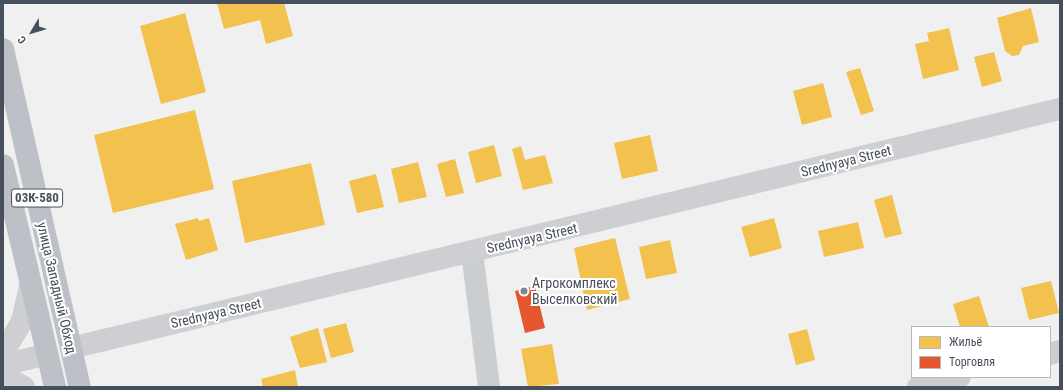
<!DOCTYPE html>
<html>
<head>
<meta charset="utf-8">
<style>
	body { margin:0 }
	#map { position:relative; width:1063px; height:390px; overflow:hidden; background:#f0f0f0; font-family:"Roboto Condensed",sans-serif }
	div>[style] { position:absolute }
	.homes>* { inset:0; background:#f2c14e }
	.shops>* { inset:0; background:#e4572e }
	.street>* { height:22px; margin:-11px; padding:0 11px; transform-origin:11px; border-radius:11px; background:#cbced1 }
	.secondary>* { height:22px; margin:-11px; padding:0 11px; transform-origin:11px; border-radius:11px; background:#cdcfd2 }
	.highway>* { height:22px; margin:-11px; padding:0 11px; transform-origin:11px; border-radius:11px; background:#bdc0c6 }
	.dots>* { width:11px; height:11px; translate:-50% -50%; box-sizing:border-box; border:2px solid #fff; border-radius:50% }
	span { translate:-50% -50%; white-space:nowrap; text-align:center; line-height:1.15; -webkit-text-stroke:4px #fff; paint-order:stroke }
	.shield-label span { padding:1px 3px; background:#fff; border:1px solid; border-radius:3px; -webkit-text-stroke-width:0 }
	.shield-label { font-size:13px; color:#484f5c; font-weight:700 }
	.street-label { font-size:14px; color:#484f5c }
	.poi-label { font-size:14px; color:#484f5c }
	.left { translate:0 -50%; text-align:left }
	.frame { position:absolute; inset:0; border:4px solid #484f5c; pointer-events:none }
	.legend { position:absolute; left:911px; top:326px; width:140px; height:52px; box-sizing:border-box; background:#fff; border:1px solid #b6b9be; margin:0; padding:5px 7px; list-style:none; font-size:12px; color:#484f5c }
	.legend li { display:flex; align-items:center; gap:8px; height:20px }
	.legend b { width:20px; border:1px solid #b6b9be }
	.north { position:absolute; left:12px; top:12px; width:40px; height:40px; -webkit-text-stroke:3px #fff; paint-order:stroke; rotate:232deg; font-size:11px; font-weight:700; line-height:16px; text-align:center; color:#484f5c }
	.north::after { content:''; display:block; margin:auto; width:14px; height:18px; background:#484f5c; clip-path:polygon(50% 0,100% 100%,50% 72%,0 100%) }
</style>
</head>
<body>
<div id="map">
	<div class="homes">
		<i style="clip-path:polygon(217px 3px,284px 3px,293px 36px,266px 44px,260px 20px,224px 29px)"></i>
		<i style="clip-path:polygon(1031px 8px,1039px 42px,1023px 46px,1019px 55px,1012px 56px,1005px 51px,997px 18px)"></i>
		<i style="clip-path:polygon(185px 13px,206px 92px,161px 104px,140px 26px)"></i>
		<i style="clip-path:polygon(949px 28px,959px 70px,923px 79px,915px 44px,929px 41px,927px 33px)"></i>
		<i style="clip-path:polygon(994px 52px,1002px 81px,982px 87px,974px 57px)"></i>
		<i style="clip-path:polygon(860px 68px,874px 111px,861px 115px,846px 72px)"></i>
		<i style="clip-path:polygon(823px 83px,832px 117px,802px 125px,793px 91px)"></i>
		<i style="clip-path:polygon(195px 110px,214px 189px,113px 213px,94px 135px)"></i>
		<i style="clip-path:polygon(650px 135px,658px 171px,622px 179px,614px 143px)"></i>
		<i style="clip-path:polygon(494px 145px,502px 176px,476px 183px,468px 152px)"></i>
		<i style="clip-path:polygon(521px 146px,525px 160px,545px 155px,553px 183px,523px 190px,512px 149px)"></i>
		<i style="clip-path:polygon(455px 159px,464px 193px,446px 197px,437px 164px)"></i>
		<i style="clip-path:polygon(418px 162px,427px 197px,399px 203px,391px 169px)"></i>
		<i style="clip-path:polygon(311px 163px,325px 225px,245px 243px,232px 181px)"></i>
		<i style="clip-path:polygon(376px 174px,384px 207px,357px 213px,349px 181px)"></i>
		<i style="clip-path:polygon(892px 195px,902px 234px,885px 238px,874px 200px)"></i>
		<i style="clip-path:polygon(198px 218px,199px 221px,209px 218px,218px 250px,186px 260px,175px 224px)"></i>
		<i style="clip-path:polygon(774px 218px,782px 248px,750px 257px,741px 227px)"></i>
		<i style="clip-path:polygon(858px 222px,864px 248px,824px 257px,818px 231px)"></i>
		<i style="clip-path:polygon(615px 238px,630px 299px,587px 310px,574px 248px)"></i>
		<i style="clip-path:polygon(670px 240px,677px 273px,646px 279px,639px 247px)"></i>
		<i style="clip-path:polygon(1051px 281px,1059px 313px,1029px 320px,1021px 288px)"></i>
		<i style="clip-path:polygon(979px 296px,989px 327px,960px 327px,953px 304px)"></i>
		<i style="clip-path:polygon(346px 323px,354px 352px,331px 358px,323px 329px)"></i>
		<i style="clip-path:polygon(318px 328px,327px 362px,300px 368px,290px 337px)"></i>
		<i style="clip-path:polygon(807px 329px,815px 360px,796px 365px,788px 334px)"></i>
		<i style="clip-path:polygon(552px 344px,559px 384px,528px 387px,521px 349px)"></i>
		<i style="clip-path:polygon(295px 370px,298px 387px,263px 387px,261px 379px)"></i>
	</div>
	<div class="shops">
		<i style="clip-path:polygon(535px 286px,545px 328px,525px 333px,515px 291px)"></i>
	</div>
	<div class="street">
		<i style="left:472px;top:252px;width:136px;rotate:82.8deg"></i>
		<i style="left:1050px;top:354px;width:10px;rotate:-17deg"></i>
		<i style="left:918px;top:387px;width:43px;rotate:-13.4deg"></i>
	</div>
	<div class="secondary">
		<i style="left:71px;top:348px;width:1017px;rotate:-13.59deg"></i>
		<i style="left:3px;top:353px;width:37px;rotate:-59deg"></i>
		<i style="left:22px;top:321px;width:37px;rotate:-77deg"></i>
		<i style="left:3px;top:365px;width:45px;rotate:-14deg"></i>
		<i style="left:3px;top:375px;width:24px;rotate:30deg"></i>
	</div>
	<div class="highway">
		<i style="left:3px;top:49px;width:347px;rotate:77.2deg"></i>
		<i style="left:3px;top:165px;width:228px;rotate:76.8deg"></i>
	</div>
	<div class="dots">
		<i style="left:524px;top:291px;background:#838790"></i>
	</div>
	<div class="shield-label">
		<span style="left:37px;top:198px">03К-580</span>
	</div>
	<div class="street-label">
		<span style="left:846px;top:161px;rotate:-14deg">Srednyaya Street</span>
		<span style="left:532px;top:238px;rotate:-13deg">Srednyaya Street</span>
		<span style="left:57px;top:288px;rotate:77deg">улица Западный Обход</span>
		<span style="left:216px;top:313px;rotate:-13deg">Srednyaya Street</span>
	</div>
	<div class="poi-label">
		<span class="left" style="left:532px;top:291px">Агрокомплекс<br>Выселковский</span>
	</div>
	<div class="frame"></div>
	<ul class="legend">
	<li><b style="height:11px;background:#f2c14e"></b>Жильё</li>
	<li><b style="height:11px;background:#e4572e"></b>Торговля</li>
	</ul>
	<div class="north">С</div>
</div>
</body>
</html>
